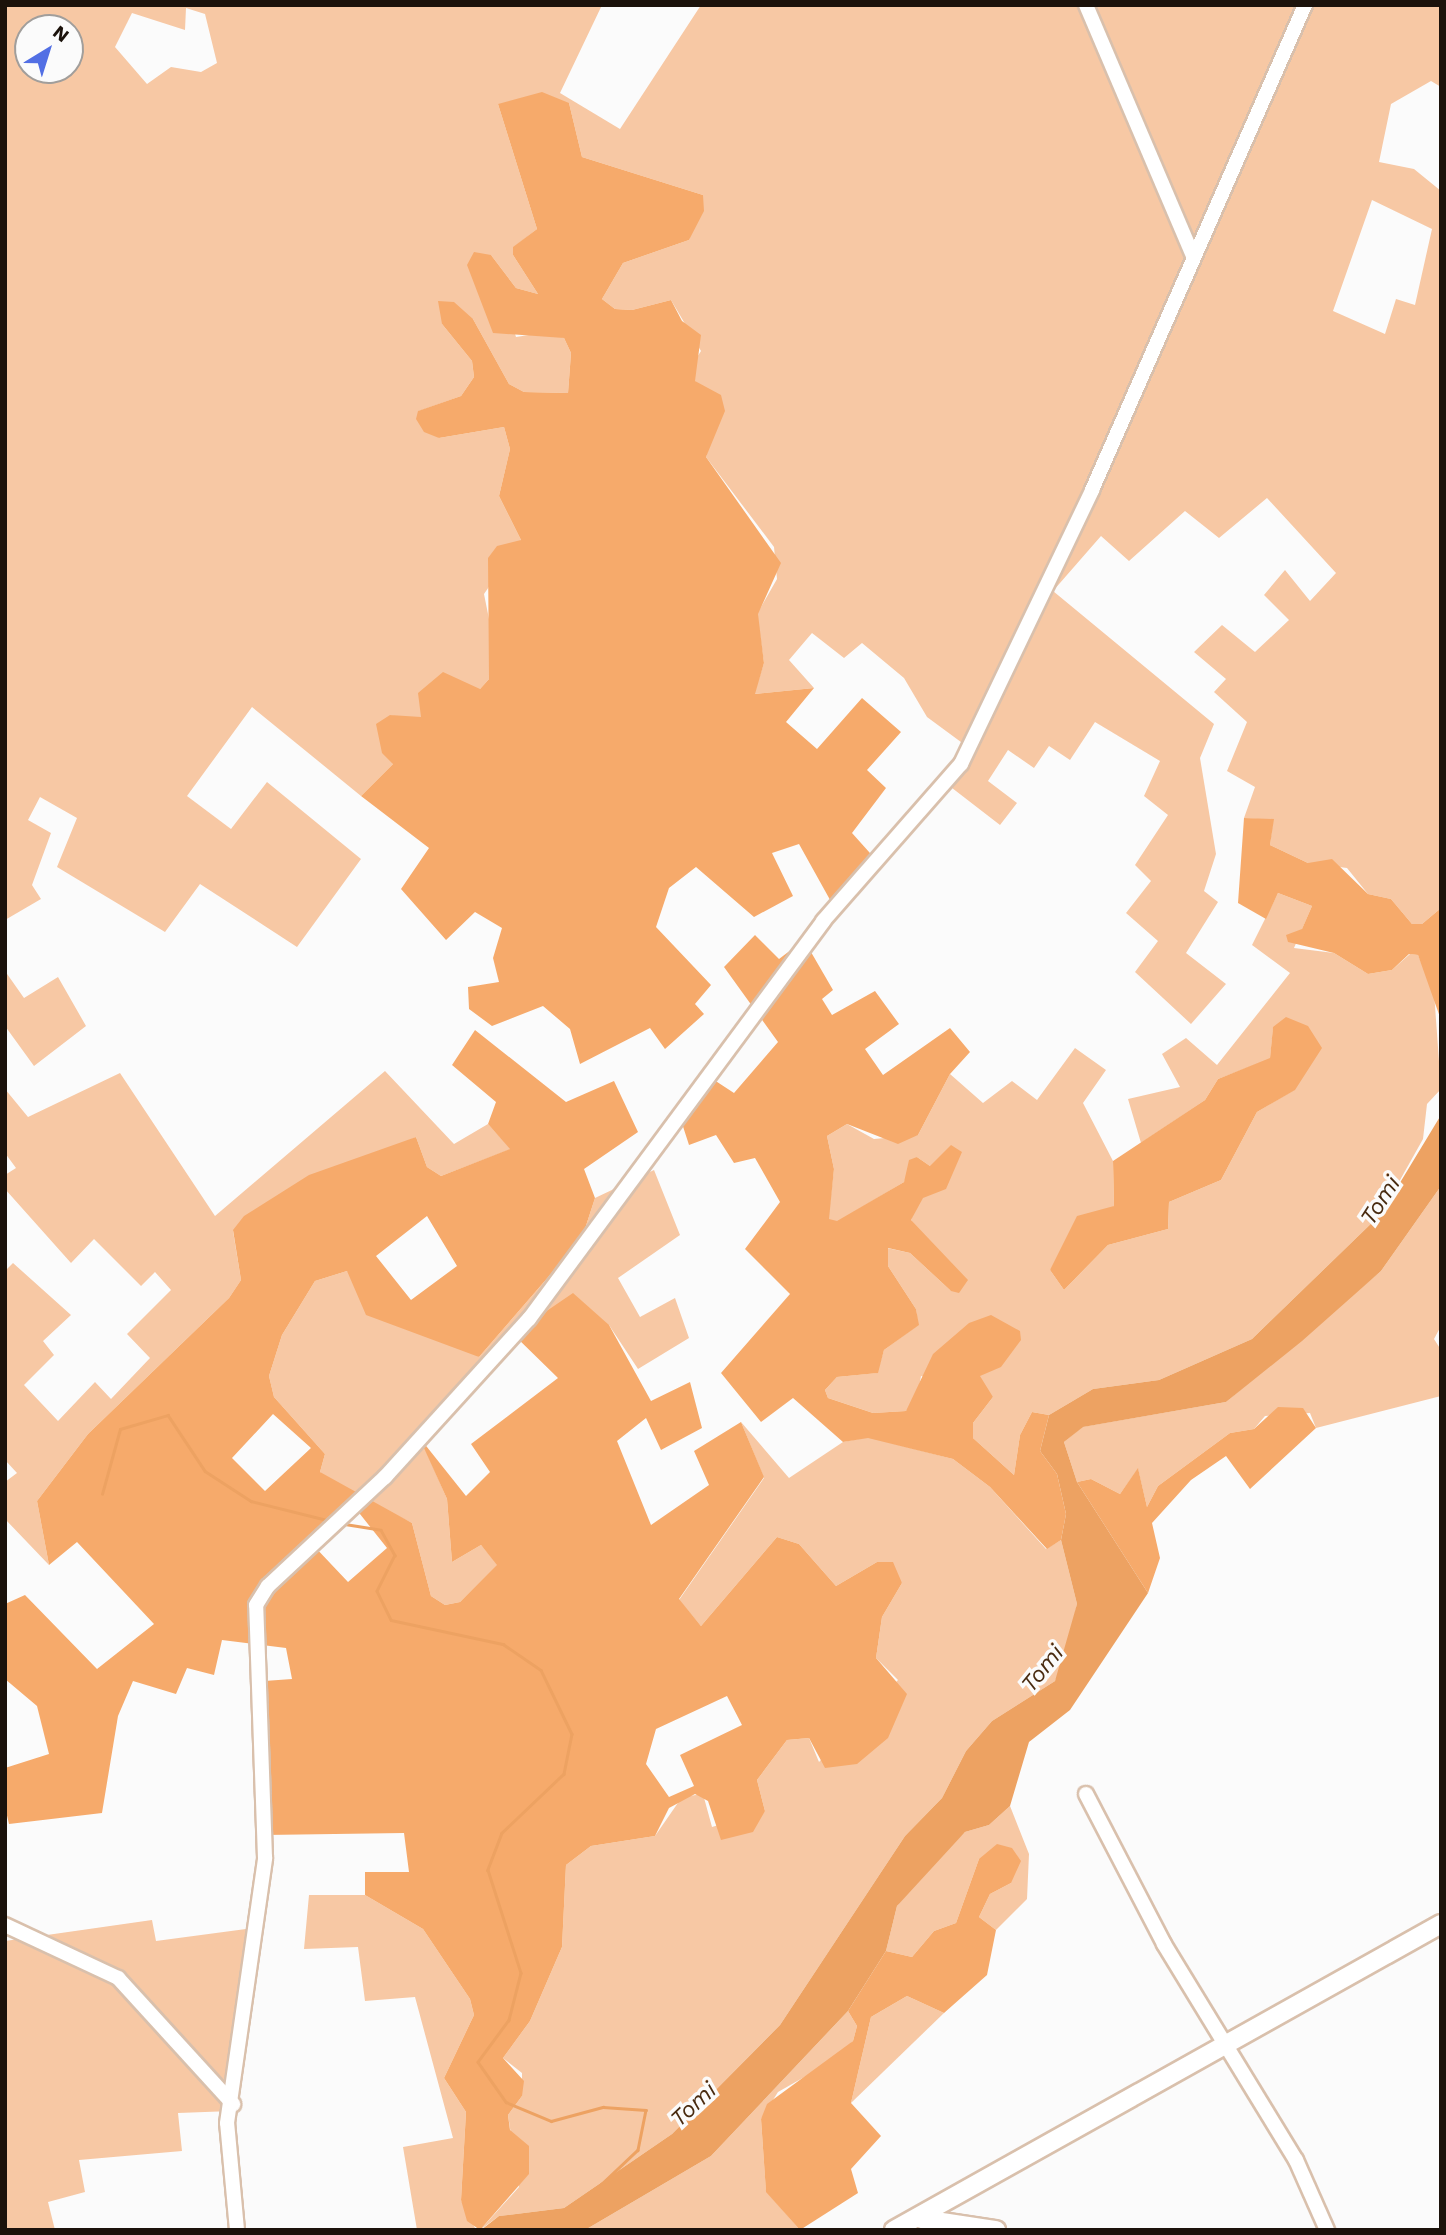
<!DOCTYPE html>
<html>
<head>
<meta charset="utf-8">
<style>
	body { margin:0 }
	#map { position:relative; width:1446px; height:2235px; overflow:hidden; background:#fbfbfb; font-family:"Work Sans",sans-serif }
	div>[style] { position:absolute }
	.green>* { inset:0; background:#f7c8a4 }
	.forest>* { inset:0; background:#f6aa6b }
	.water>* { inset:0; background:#eda262 }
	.stream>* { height:2.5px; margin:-1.25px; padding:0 1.25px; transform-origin:1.25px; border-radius:1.25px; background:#eda262 }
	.roads { filter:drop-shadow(2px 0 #d9c0ac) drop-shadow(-2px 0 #d9c0ac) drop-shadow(0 2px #d9c0ac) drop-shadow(0 -2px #d9c0ac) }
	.minor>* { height:14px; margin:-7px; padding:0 7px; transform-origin:7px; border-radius:7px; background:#fff }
	.major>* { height:18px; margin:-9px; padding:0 9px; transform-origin:9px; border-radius:9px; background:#fff }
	span { translate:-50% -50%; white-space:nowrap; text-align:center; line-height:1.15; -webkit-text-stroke:7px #fbfbfb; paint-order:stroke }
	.water-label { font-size:23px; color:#492b10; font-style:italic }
	.frame { position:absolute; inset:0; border:7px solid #1b120b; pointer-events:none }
	.north { position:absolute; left:14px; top:14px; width:70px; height:70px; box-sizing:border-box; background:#fbfbfb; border:2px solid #a19e9b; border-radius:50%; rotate:38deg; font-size:19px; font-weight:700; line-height:28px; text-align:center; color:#1b120b }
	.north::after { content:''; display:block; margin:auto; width:24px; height:32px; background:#526fe4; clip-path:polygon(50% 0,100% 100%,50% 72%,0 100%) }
</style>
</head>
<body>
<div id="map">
	<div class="green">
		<i style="clip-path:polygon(evenodd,5px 5px,602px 5px,560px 93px,620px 129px,701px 5px,1441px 5px,1441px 87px,1431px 81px,1391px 104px,1379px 162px,1414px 169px,1441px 191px,1441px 908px,1422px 924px,1412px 924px,1391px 899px,1368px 894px,1347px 868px,1308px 863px,1270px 845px,1273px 820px,1244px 818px,1255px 787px,1227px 771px,1247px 722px,1214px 692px,1226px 679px,1194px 652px,1222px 625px,1255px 652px,1289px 620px,1264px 595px,1285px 570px,1310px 601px,1336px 573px,1267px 498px,1219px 538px,1185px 511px,1129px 561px,1101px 536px,1053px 591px,1214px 724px,1200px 758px,1216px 854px,1204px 891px,1218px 902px,1186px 953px,1226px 984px,1191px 1024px,1135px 972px,1158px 941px,1126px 913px,1151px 881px,1135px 865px,1168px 815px,1144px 796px,1160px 761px,1095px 722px,1070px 760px,1049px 746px,1034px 768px,1008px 750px,988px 781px,1017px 803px,1000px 825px,943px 781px,965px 745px,927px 717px,904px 678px,862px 643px,844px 658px,812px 633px,789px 660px,814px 688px,754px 694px,764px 663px,757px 614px,777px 579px,774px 547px,706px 457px,715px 424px,695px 381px,692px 365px,701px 351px,671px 300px,632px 310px,615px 309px,602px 299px,623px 263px,689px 240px,703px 195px,582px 157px,569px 103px,498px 104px,537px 229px,514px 247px,513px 255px,538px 294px,516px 288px,491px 255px,516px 337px,548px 332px,564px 338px,571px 353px,568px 393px,524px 392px,509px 384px,473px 319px,442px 324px,472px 361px,474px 377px,461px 396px,419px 411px,439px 438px,504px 427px,510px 449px,499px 496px,521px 540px,484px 594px,493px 639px,489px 679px,480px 689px,414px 721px,390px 715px,393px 764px,361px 796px,252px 707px,187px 796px,231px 829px,267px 782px,361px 859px,297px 947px,200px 884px,165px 932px,57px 867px,77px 818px,40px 797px,28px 820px,51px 833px,32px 885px,41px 899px,5px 920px,5px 5px,186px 8px,205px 14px,217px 63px,201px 72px,171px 67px,147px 84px,115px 47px,132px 13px,185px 30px,186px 8px,5px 5px,28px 28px,70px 28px,70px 70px,28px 70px,28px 28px,5px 5px,1372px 200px,1432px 229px,1415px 305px,1396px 299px,1385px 334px,1333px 311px,1372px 200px)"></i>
		<i style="clip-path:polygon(1278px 893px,1312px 906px,1294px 948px,1334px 953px,1368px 974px,1392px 970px,1410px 954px,1418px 955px,1434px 992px,1441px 1089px,1427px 1104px,1423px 1139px,1381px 1214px,1252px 1339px,1159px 1380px,1093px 1389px,1049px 1415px,1032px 1412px,1020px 1435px,1014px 1475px,973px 1438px,973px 1423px,993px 1397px,921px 1376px,917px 1399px,906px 1411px,873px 1413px,828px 1398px,825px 1390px,837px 1377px,877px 1373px,884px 1350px,918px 1325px,916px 1309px,888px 1266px,887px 1248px,910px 1253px,951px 1291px,911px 1220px,930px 1166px,917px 1157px,904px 1182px,837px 1222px,828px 1220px,834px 1169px,827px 1136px,847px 1124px,874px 1139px,918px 1135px,950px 1074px,983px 1103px,1012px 1081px,1037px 1100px,1075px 1048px,1106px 1070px,1083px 1103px,1113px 1161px,1114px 1206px,1050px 1270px,1064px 1290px,1108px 1245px,1168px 1229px,1169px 1202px,1221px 1180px,1257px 1112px,1294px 1090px,1273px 1028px,1270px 1059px,1218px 1079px,1205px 1100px,1141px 1143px,1128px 1099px,1180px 1087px,1162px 1054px,1186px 1038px,1217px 1065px,1290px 973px,1252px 945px)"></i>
		<i style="clip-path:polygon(5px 971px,24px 998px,58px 977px,86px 1026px,34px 1066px,5px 1026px)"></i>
		<i style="clip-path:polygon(385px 1071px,454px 1144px,488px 1124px,511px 1149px,441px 1176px,427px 1167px,416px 1137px,233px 1231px,241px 1280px,229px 1298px,88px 1434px,37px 1501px,49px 1565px,5px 1519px,5px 1482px,17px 1473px,5px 1460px,5px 1271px,13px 1263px,71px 1315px,43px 1341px,54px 1355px,24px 1385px,58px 1421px,95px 1382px,111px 1399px,150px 1358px,127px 1334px,171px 1290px,155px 1272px,141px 1286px,94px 1239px,71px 1263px,5px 1189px,5px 1175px,16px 1168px,5px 1153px,5px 1089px,28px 1117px,120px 1073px,215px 1216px)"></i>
		<i style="clip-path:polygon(654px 1170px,680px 1235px,618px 1278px,640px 1317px,675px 1298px,689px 1338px,638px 1369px,609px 1325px,513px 1334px,420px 1437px,447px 1499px,452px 1562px,481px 1545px,498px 1565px,460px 1602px,445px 1605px,431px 1596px,412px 1523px,331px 1483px,320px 1472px,325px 1454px,274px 1397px,269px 1376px,282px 1335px,315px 1281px,347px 1271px,479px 1357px,582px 1238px,595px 1198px)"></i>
		<i style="clip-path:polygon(1441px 1186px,1441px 1326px,1434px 1339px,1441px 1350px,1441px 1396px,1316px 1428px,1310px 1413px,1265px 1416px,1254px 1429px,1230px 1433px,1158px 1486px,1147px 1507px,1138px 1469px,1120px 1494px,1091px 1479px,1077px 1482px,1064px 1442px,1082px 1427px,1226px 1402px,1381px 1271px)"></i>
		<i style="clip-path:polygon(741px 1422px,789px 1478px,843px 1442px,868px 1437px,953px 1459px,990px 1487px,1046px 1549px,1061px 1540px,1077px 1604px,1066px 1657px,1055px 1681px,992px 1721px,966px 1751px,942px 1798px,905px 1836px,780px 2025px,672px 2134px,564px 2208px,499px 2216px,480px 2230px,519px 2187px,508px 2115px,522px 2096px,522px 2073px,503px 2058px,530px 2021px,562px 1947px,566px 1865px,591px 1846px,655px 1836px,682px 1797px,703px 1794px,712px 1827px,765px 1811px,757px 1780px,787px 1740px,809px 1738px,819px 1762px,898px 1680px,876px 1658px,882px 1617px,902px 1583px,877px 1562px,836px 1586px,799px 1544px,777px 1537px,701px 1626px,679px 1600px,764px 1478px)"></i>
		<i style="clip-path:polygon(1010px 1806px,1029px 1854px,1027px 1899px,996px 1930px,979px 1917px,990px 1894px,1011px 1883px,979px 1859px,956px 1923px,934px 1931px,912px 1957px,886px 1951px,897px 1906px,926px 1867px,965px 1832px,989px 1825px)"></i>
		<i style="clip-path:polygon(309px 1895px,365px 1895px,423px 1929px,470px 1999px,474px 2015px,444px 2078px,466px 2112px,461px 2200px,476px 2230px,417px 2230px,403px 2147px,453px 2138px,415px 1997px,365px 2001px,358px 1947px,304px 1949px)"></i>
		<i style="clip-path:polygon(152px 1920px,156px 1941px,246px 1929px,232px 2111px,178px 2113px,182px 2151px,79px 2160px,85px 2192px,48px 2202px,55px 2230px,5px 2230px,5px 1941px)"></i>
		<i style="clip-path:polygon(907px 1996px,944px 2013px,851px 2103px,871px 2017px)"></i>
		<i style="clip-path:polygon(848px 2011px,857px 2026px,853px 2041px,829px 2063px,778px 2092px,761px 2119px,766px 2191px,800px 2230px,585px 2230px,711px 2156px)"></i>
	</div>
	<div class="forest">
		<i style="clip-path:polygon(542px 92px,569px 103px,582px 157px,703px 195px,704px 211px,689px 240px,623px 263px,602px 299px,615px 309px,632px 310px,671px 300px,682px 321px,701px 335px,695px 381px,721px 395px,725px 411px,706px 457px,781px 563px,758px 614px,764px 663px,755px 694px,814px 688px,786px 722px,817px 749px,862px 698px,901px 732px,867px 770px,886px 788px,852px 833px,878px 862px,834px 907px,799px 844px,772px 853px,793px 896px,754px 917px,696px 867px,669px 888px,656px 927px,711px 985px,695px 1004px,704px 1014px,665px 1049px,650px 1028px,580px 1064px,570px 1029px,543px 1006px,492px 1026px,469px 1009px,468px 987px,499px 982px,493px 958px,502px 928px,475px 912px,446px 940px,401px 889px,429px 848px,361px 796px,393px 764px,382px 753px,376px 724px,390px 715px,421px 717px,418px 693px,443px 672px,480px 689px,489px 679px,488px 558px,497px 546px,521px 540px,499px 496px,510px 449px,504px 427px,439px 438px,424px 432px,416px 419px,418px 411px,461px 396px,474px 377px,472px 361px,442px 324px,438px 301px,454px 302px,473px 319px,509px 384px,524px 392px,568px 393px,571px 353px,564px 338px,493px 333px,467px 265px,474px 252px,491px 255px,516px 288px,538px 294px,513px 255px,513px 247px,537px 229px,498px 104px)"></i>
		<i style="clip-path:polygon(1244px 818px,1274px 819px,1270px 845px,1308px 863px,1332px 859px,1368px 894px,1391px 899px,1412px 924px,1422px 924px,1441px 908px,1441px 1020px,1418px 955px,1409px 954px,1392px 970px,1368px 974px,1334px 953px,1288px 942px,1286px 935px,1302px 929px,1312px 906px,1278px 893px,1266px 919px,1238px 903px)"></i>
		<i style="clip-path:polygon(755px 935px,779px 959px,804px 940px,833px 990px,822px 999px,832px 1015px,875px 991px,899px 1024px,865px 1049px,883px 1075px,950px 1028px,970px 1052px,950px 1074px,918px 1135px,898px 1144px,847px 1124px,827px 1136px,834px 1169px,829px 1219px,837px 1221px,904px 1182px,909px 1160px,917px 1157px,930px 1166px,951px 1145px,962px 1152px,946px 1189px,923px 1198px,911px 1220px,968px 1280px,959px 1293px,951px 1291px,910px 1253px,888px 1248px,888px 1266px,916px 1309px,919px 1325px,884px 1350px,878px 1373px,837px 1377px,825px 1390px,828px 1398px,873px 1413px,906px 1411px,933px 1354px,969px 1323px,991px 1315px,1020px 1331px,1021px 1340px,1001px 1367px,980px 1376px,993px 1397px,973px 1423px,973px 1438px,1014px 1475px,1020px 1435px,1032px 1412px,1049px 1415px,1040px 1451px,1057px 1474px,1066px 1514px,1061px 1540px,1047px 1549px,990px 1487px,953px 1459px,868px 1438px,843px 1442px,793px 1398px,761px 1422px,721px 1373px,790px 1294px,745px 1249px,780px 1202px,755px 1158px,734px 1163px,716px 1135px,689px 1145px,678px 1111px,708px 1076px,734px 1093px,778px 1042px,724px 967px)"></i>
		<i style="clip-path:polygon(1286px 1017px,1308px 1026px,1322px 1048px,1295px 1090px,1257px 1112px,1221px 1180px,1169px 1202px,1168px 1229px,1108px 1245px,1064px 1290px,1050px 1270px,1077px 1216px,1114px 1206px,1113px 1161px,1205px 1100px,1218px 1079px,1270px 1058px,1273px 1027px)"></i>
		<i style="clip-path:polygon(evenodd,475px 1030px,566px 1102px,614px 1081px,638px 1132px,584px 1169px,595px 1198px,582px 1238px,479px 1357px,366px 1315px,347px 1271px,315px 1281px,282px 1335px,269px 1376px,274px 1397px,325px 1454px,320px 1472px,412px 1523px,431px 1596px,445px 1605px,460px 1602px,497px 1565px,481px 1545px,452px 1562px,447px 1499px,419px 1437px,466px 1496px,490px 1472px,471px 1444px,558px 1378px,513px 1334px,573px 1293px,609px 1325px,651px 1401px,690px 1382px,702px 1428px,661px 1450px,646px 1418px,617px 1441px,651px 1525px,709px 1485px,694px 1451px,741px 1422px,764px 1477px,679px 1599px,701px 1626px,777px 1537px,799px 1544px,836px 1586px,877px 1562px,893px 1562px,902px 1583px,882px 1617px,876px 1658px,907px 1694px,888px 1738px,857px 1764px,825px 1768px,809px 1738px,787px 1740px,757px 1780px,765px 1811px,753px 1832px,721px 1840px,708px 1801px,695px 1794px,669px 1808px,655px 1836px,591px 1846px,566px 1865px,562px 1947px,530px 2021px,503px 2058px,524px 2081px,522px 2096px,508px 2115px,510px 2130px,529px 2146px,529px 2174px,480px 2230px,467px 2221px,461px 2200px,466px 2112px,444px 2078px,474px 2015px,470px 1999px,423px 1929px,365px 1895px,365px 1872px,409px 1872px,404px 1833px,265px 1835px,252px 1682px,292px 1679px,286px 1648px,222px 1640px,214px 1675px,187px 1668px,176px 1694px,133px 1681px,118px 1716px,102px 1813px,9px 1824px,5px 1807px,5px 1768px,49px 1754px,37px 1706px,5px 1679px,5px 1604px,25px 1595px,97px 1669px,154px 1624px,77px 1542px,49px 1565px,37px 1501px,88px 1434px,229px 1298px,241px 1280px,233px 1230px,244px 1216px,309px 1175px,416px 1137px,427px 1167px,441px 1176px,510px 1149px,488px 1124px,496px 1102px,452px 1065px,475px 1030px,427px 1216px,457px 1266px,411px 1300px,376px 1256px,427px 1216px,475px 1030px,273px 1414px,311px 1448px,265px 1491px,232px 1458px,273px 1414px,475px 1030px,356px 1509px,387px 1548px,348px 1582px,313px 1545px,356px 1509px,475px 1030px,727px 1696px,742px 1725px,680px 1755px,694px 1786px,669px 1797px,646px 1764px,656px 1729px,727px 1696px)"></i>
		<i style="clip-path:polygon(1278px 1407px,1303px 1408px,1316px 1428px,1250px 1489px,1226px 1456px,1191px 1480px,1152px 1523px,1160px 1558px,1148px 1593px,1077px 1482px,1091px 1479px,1120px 1494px,1138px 1468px,1147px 1507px,1158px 1486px,1230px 1433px,1254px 1429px)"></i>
		<i style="clip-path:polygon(997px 1844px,1012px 1848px,1021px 1861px,1011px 1883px,990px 1894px,979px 1917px,996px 1930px,987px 1975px,944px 2013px,907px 1996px,871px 2017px,851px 2103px,881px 2136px,851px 2169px,858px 2193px,800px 2230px,766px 2192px,761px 2119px,767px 2104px,853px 2041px,857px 2026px,848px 2011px,886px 1951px,912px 1957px,934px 1931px,956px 1923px,979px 1859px)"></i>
	</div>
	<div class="water">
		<i style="clip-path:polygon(1441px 1115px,1441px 1186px,1381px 1271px,1302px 1341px,1226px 1402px,1083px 1427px,1064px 1442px,1077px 1482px,1148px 1593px,1070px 1710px,1029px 1742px,1010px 1806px,989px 1825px,965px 1832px,897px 1906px,886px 1951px,848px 2011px,711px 2156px,585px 2230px,481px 2230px,499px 2216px,564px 2208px,672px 2134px,780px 2025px,905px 1836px,942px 1798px,966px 1751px,992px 1721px,1055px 1681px,1077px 1604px,1061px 1540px,1066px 1514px,1057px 1474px,1040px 1451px,1049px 1415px,1093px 1389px,1159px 1380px,1252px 1339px,1381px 1214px)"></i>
	</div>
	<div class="stream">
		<i style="left:102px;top:1494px;width:67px;rotate:-74.5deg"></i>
		<i style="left:120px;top:1429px;width:50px;rotate:-16.3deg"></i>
		<i style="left:168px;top:1415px;width:67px;rotate:56.5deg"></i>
		<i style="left:205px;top:1471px;width:55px;rotate:33.1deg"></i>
		<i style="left:251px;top:1501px;width:82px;rotate:14deg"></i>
		<i style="left:345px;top:1524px;width:36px;rotate:9deg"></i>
		<i style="left:381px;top:1530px;width:29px;rotate:61deg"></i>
		<i style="left:395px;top:1555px;width:40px;rotate:116.6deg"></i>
		<i style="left:377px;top:1591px;width:32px;rotate:64deg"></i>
		<i style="left:391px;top:1620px;width:115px;rotate:12.1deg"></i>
		<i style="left:503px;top:1644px;width:46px;rotate:34.4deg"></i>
		<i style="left:541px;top:1670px;width:71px;rotate:64.2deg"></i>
		<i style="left:572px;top:1734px;width:41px;rotate:101.3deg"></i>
		<i style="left:564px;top:1774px;width:86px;rotate:136.4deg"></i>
		<i style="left:502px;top:1833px;width:40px;rotate:111deg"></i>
		<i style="left:488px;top:1870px;width:108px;rotate:72.2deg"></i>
		<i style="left:521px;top:1973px;width:49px;rotate:104.3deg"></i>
		<i style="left:509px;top:2020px;width:52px;rotate:126.4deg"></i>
		<i style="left:478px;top:2062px;width:49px;rotate:55deg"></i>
		<i style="left:506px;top:2102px;width:49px;rotate:22.9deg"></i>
		<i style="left:551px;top:2121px;width:54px;rotate:-15.1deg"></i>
		<i style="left:603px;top:2107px;width:43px;rotate:4deg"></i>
		<i style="left:646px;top:2110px;width:41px;rotate:101.3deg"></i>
		<i style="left:638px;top:2150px;width:50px;rotate:136.6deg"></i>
	</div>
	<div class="roads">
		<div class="minor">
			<i style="left:1086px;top:5px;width:271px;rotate:66.9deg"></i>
			<i style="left:1086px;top:1794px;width:169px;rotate:62.5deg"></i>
			<i style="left:1164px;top:1944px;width:253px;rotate:58.6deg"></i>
			<i style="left:1296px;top:2160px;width:77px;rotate:66.1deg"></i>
			<i style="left:5px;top:1925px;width:125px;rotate:25.1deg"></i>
			<i style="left:118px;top:1978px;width:171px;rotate:47.6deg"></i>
			<i style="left:237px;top:2230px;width:107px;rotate:-95.3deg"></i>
			<i style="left:227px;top:2123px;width:268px;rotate:-81.8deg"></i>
			<i style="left:265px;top:1858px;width:253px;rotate:-92deg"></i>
			<i style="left:256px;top:1605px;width:22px;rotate:-58deg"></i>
			<i style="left:268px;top:1586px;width:160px;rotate:-43deg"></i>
			<i style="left:385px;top:1477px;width:214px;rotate:-47.7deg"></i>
			<i style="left:529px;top:1319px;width:495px;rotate:-53.5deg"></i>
			<i style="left:823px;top:921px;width:209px;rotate:-48.7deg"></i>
			<i style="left:961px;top:764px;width:304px;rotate:-64.4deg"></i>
			<i style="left:1092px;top:490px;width:530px;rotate:-66.29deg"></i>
		</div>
		<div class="major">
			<i style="left:922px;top:2219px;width:75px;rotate:8.5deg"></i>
			<i style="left:894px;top:2230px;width:627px;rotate:-29.22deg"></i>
		</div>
	</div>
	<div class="water-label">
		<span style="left:1381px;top:1201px;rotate:-57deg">Tomi</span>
		<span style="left:1043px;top:1669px;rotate:-51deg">Tomi</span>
		<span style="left:694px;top:2105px;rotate:-43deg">Tomi</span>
	</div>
	<div class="frame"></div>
	<div class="north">N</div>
</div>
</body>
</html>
